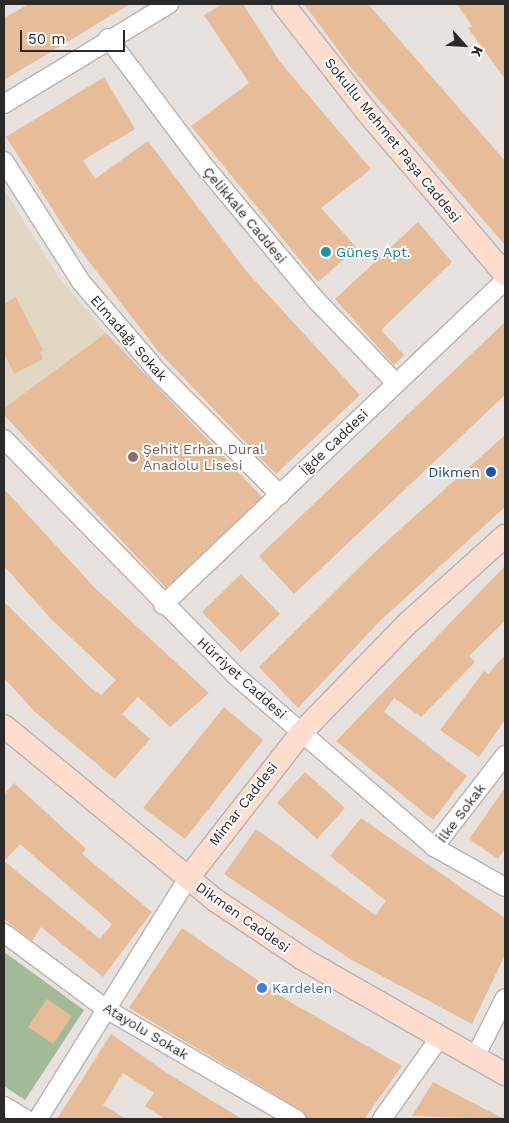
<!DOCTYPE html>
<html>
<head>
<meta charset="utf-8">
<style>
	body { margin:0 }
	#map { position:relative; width:509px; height:1123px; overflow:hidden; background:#e7e2dd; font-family:"Work Sans",sans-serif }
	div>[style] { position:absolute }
	.education>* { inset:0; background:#e1d8c3 }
	.green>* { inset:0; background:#a3ba96 }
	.building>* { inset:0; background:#e7bc98 }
	.roads { filter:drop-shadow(1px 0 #b8b3af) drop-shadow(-1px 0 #b8b3af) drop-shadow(0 1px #b8b3af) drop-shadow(0 -1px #b8b3af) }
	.minor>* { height:18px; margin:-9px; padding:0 9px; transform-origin:9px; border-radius:9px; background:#fff }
	.major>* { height:22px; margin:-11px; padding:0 11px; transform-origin:11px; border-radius:11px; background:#feddcf }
	.dots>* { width:14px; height:14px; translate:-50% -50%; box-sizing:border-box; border:2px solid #fff; border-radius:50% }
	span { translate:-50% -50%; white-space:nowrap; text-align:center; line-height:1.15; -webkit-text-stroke:4px #fff; paint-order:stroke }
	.street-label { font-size:14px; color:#2c2a28 }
	.culture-label { font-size:14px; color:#0d838f }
	.left { translate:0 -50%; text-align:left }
	.education-label { font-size:14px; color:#785e54 }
	.transit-label { font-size:14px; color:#164399 }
	.right { translate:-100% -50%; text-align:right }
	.shop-label { font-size:14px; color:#366cbe }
	.frame { position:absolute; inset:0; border:5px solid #2c2a28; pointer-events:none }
	.north { position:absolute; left:439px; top:20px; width:50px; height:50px; -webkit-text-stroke:4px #fff; paint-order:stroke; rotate:116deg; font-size:14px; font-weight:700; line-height:20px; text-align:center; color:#2c2a28 }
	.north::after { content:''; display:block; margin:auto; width:18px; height:22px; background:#2c2a28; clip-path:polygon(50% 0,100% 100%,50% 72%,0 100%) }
	.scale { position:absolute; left:20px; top:30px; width:105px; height:22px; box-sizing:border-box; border:2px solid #2c2a28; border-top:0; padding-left:6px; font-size:15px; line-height:18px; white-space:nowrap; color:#2c2a28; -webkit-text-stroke:4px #fff; paint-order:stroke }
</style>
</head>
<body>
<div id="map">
	<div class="education">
		<i style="clip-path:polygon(4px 189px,58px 276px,106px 333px,4px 408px)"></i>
	</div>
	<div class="green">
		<i style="clip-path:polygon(4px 952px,84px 1010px,25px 1100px,4px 1086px)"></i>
	</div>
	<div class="building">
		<i style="clip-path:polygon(29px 4px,130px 4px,4px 80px,4px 18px)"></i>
		<i style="clip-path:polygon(223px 4px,243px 4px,280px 62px,371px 169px,321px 208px,357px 248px,318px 282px,191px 126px,249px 83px,204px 15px)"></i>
		<i style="clip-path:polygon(304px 4px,368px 4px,493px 147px,505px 161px,505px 245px,353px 70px)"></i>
		<i style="clip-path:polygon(457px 4px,505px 4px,505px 79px,468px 28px,472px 26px)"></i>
		<i style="clip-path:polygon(104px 77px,135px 129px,83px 160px,95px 179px,148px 141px,247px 272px,360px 395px,276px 474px,158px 351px,71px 238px,6px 137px)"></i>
		<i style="clip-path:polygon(418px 222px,452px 262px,381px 330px,404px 355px,394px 365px,335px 299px)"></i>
		<i style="clip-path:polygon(16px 297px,43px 350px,40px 352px,43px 359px,14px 374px,4px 353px,4px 304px)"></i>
		<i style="clip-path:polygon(505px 322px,505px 395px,294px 594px,259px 556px)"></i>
		<i style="clip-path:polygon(106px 333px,262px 497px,166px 588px,4px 415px,4px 408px)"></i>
		<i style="clip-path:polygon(505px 435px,505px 507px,381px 620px,298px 708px,259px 667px,376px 551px)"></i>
		<i style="clip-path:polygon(4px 489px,95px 588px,209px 693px,170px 727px,138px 697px,122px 714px,150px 739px,115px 779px,35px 712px,4px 678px,4px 602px,92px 689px,101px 695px,116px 680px,51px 619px,4px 566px)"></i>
		<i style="clip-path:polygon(505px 566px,505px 621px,469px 656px,475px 662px,421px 717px,394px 698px,384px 712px,467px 776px,433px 820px,336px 741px)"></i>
		<i style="clip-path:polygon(241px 574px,280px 614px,241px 652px,202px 612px)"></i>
		<i style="clip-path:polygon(505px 655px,505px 720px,479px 757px,440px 730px,484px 671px,488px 674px)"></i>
		<i style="clip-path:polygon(224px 707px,263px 740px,185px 839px,143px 808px)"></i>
		<i style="clip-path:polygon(305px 772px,345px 808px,317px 839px,277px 803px)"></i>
		<i style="clip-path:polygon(evenodd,14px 783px,86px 849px,82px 854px,152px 912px,103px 977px,41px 927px,32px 941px,4px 919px,4px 795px,14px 783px,20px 844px,112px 924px,100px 939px,4px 861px,20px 844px)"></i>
		<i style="clip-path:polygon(505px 788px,505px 849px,498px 859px,469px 839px)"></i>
		<i style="clip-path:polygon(361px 818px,505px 918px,505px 955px,472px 1024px,350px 959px,224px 874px,256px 829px,375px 915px,386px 901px,330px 856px)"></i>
		<i style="clip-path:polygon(182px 928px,285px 999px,402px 1066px,364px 1119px,307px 1119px,301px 1110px,129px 1008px)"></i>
		<i style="clip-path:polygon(47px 999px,72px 1016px,53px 1044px,28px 1027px)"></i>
		<i style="clip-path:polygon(111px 1034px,167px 1073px,242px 1119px,165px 1119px,145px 1106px,154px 1093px,123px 1073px,103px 1105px,126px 1119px,57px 1119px)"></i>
		<i style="clip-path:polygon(433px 1082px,504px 1119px,412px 1116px)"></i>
	</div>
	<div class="roads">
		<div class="minor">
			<i style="left:108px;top:38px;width:161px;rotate:53.1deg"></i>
			<i style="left:205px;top:167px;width:173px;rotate:50.2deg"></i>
			<i style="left:316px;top:300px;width:114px;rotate:46.1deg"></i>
			<i style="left:4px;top:104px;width:193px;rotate:-31.2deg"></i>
			<i style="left:4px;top:161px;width:143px;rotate:57.5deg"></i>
			<i style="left:81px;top:282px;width:120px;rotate:49.4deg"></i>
			<i style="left:159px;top:373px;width:172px;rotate:45.2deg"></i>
			<i style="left:4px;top:439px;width:330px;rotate:45.6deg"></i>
			<i style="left:235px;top:675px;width:263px;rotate:40.8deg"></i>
			<i style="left:434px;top:847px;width:81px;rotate:29.4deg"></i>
			<i style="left:163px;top:605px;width:471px;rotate:-43.5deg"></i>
			<i style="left:434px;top:847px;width:116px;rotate:-52.3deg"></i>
			<i style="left:4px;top:933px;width:127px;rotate:36.7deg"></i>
			<i style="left:106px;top:1009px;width:220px;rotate:30.1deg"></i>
			<i style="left:475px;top:1057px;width:66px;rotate:-63deg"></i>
			<i style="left:4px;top:1106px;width:26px;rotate:31deg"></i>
			<i style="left:38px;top:1119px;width:284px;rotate:-58.1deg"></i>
			<i style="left:382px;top:1119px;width:100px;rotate:-54.7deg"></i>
		</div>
		<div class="major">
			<i style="left:283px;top:4px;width:137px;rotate:52.1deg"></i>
			<i style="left:367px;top:112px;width:213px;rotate:49.6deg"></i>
			<i style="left:4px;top:726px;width:273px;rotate:39.5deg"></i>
			<i style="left:215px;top:900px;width:106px;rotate:33.8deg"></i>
			<i style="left:303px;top:959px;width:232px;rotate:29.7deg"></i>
			<i style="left:188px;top:878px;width:185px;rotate:-52deg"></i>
			<i style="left:302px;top:732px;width:153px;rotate:-45.8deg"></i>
			<i style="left:409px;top:622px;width:129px;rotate:-41.9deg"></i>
		</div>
	</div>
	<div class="dots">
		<i style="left:326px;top:252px;background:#0f9aa8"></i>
		<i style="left:133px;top:457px;background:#8d6e63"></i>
		<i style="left:491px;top:472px;background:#1a4fb4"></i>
		<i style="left:262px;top:988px;background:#3f7fe0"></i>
	</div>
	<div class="street-label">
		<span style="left:393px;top:140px;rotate:51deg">Sokullu Mehmet Paşa Caddesi</span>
		<span style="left:245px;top:215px;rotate:50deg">Çelikkale Caddesi</span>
		<span style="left:129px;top:338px;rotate:49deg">Elmadağı Sokak</span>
		<span style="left:334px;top:442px;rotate:-44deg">İğde Caddesi</span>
		<span style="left:242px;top:678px;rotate:42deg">Hürriyet Caddesi</span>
		<span style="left:243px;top:804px;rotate:-52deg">Mimar Caddesi</span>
		<span style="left:461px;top:813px;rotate:-53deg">İlke Sokak</span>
		<span style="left:243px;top:917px;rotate:35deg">Dikmen Caddesi</span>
		<span style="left:146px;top:1031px;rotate:31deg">Atayolu Sokak</span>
	</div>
	<div class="culture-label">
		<span class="left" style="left:336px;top:252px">Güneş Apt.</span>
	</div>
	<div class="education-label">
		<span class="left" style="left:143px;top:457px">Şehit Erhan Dural<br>Anadolu Lisesi</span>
	</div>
	<div class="transit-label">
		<span class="right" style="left:480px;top:472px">Dikmen</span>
	</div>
	<div class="shop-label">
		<span class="left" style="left:272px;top:988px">Kardelen</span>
	</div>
	<div class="frame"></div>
	<div class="north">K</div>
	<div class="scale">50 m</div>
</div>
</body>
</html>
